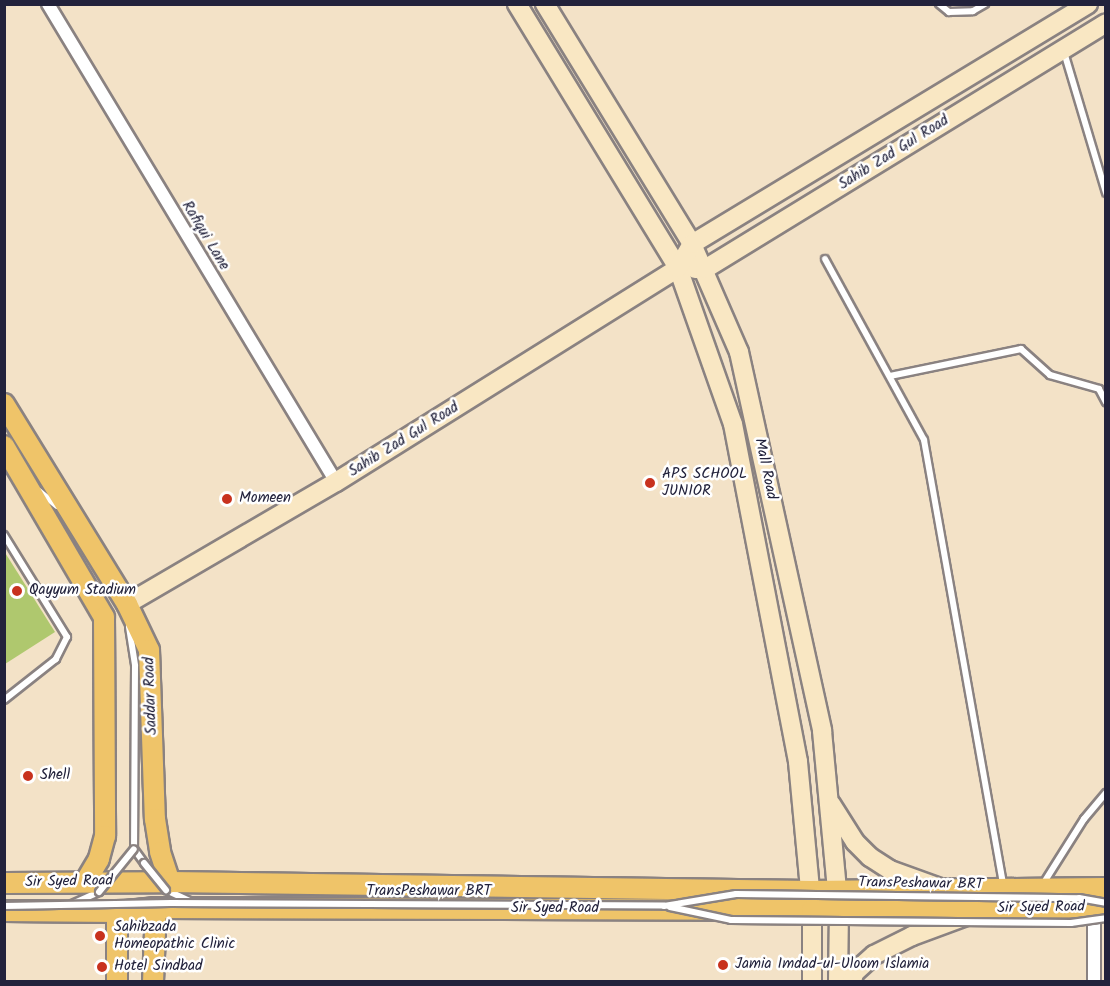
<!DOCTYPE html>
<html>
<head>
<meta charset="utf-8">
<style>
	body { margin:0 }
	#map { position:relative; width:1110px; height:986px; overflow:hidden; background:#f3e2c7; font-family:Kalam,sans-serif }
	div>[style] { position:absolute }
	.green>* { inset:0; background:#afc86e }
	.roads { filter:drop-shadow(2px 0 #8a8281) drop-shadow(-2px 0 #8a8281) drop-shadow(0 2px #8a8281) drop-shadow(0 -2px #8a8281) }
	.lane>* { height:6px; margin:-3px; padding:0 3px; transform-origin:3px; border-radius:3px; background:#fff }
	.street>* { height:12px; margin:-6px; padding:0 6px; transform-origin:6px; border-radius:6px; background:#fff }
	.secondary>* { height:18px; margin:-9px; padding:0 9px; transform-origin:9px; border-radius:9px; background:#f9e7c3 }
	.primary>* { height:20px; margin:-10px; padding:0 10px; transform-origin:10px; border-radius:10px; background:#efc469 }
	.bridges { filter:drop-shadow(2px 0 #8a8281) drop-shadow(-2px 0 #8a8281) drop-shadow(0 2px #8a8281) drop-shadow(0 -2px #8a8281) }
	.lane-bridge>* { height:6px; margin:-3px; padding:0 3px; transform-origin:3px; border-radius:3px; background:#fff }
	.dots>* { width:16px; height:16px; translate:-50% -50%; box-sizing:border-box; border:3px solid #fff; border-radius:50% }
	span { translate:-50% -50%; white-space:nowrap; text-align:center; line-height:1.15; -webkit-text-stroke:5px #fff; paint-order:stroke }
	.street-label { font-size:15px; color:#22223b }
	.poi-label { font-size:15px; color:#22223b }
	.left { translate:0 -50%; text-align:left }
	.frame { position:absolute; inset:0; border:6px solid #22223b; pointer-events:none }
</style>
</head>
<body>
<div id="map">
	<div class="green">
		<i style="clip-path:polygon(4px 551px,55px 632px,5px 664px,4px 664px)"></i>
	</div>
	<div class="roads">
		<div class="lane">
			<i style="left:939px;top:4px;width:13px;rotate:39deg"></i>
			<i style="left:949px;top:12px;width:24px;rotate:-2deg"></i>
			<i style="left:973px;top:11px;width:14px;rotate:-30deg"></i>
			<i style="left:1064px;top:52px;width:147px;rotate:73.4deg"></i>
			<i style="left:825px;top:259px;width:206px;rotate:61.3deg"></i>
			<i style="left:924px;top:440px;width:452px;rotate:79.9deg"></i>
			<i style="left:890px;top:376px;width:134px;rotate:-11.6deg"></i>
			<i style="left:1021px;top:349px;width:39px;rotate:42deg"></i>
			<i style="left:1050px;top:375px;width:51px;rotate:15.9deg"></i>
			<i style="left:1099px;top:389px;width:15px;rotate:62deg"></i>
			<i style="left:39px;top:491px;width:23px;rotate:40deg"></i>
			<i style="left:4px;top:535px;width:120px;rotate:58.3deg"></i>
			<i style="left:67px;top:637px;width:25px;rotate:117deg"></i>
			<i style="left:56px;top:659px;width:66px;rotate:141.7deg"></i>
			<i style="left:129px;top:627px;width:39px;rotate:81deg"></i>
			<i style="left:135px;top:666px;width:183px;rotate:90.3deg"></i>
			<i style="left:134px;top:849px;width:17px;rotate:54deg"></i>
			<i style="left:1043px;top:884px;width:77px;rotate:-57.8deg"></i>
			<i style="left:1084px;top:819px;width:34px;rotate:-50deg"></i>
			<i style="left:166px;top:890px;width:26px;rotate:25deg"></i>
			<i style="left:72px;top:904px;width:30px;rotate:-24deg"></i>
		</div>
		<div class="street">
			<i style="left:48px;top:4px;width:558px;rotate:58.93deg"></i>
			<i style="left:1094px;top:982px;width:73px;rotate:-90deg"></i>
		</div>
		<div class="secondary">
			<i style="left:517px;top:4px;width:309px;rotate:58.6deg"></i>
			<i style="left:678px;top:268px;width:165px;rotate:70.6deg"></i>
			<i style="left:733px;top:424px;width:344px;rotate:79.1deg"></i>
			<i style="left:798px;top:762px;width:149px;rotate:84.6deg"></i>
			<i style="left:812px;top:910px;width:72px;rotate:90deg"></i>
			<i style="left:545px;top:4px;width:281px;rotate:58.5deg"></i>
			<i style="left:692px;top:244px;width:118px;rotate:66.5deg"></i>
			<i style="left:739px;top:352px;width:388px;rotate:77.6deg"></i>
			<i style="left:822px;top:731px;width:180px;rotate:84.6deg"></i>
			<i style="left:839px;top:910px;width:72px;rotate:90.8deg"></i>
			<i style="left:695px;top:269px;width:10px"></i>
			<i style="left:705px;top:269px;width:470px;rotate:-31.5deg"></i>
			<i style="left:127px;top:604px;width:242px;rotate:-30.3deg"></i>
			<i style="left:336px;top:482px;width:403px;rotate:-32deg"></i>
			<i style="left:678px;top:268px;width:28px;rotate:-60deg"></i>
			<i style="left:692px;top:244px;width:463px;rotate:-31.2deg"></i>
			<i style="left:831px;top:804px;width:45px;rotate:57.7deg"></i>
			<i style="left:855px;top:842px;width:21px;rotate:45deg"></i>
			<i style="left:870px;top:857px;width:24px;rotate:33deg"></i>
			<i style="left:890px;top:870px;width:53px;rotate:19.8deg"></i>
			<i style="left:852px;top:982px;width:9px;rotate:-77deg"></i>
			<i style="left:854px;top:973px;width:27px;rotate:-42deg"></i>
			<i style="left:874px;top:955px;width:42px;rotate:-26.6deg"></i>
			<i style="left:912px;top:936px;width:72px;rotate:-20.2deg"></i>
		</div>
		<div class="primary">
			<i style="left:4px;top:404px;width:235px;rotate:58.4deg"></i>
			<i style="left:127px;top:604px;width:51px;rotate:64.4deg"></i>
			<i style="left:149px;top:650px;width:169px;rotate:88deg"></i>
			<i style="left:155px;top:819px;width:33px;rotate:81deg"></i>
			<i style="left:160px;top:852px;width:32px;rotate:72deg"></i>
			<i style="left:4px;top:446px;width:198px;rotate:59.7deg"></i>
			<i style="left:104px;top:617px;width:219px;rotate:89.7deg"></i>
			<i style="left:105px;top:836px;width:24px;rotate:105deg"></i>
			<i style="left:99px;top:859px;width:26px;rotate:121deg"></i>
			<i style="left:4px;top:883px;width:166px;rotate:-0.3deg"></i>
			<i style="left:170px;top:882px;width:641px;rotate:0.8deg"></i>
			<i style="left:811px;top:891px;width:295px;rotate:-0.6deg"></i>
			<i style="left:4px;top:911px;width:113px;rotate:0.5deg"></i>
			<i style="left:117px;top:912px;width:39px;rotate:-6deg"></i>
			<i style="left:156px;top:908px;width:656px;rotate:0.17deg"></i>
			<i style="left:812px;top:910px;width:294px;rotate:-0.6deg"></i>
			<i style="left:117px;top:982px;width:70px;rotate:-90deg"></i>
			<i style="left:153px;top:982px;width:74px;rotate:-87.7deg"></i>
		</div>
	</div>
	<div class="bridges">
		<div class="lane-bridge">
			<i style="left:144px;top:863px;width:35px;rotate:51deg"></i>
			<i style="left:99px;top:892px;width:55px;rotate:-50.9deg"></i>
			<i style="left:4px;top:906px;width:167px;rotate:-1deg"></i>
			<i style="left:171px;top:903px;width:493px;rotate:0.3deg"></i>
			<i style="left:664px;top:906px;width:73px;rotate:-9.5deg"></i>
			<i style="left:736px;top:894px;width:343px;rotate:0.7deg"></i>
			<i style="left:1079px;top:898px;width:27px;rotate:10deg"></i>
			<i style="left:670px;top:907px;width:62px;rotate:12deg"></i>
			<i style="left:731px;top:920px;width:340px;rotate:0.5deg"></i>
			<i style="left:1071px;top:923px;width:35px;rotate:-8deg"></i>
		</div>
	</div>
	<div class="dots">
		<i style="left:650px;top:483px;background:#c8321e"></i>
		<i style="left:227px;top:499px;background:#c8321e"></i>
		<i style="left:17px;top:591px;background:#c8321e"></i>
		<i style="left:28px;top:776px;background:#c8321e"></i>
		<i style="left:100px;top:936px;background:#c8321e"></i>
		<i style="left:723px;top:965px;background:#c8321e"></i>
		<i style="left:102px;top:967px;background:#c8321e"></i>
	</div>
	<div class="street-label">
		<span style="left:894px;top:153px;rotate:-32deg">Sahib Zad Gul Road</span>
		<span style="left:205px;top:236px;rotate:59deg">Rafiqui Lane</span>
		<span style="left:404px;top:440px;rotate:-32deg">Sahib Zad Gul Road</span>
		<span style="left:765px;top:469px;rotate:78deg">Mall Road</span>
		<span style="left:151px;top:696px;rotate:-92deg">Saddar Road</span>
		<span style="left:69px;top:882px;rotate:-1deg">Sir Syed Road</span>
		<span style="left:921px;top:884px;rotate:1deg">TransPeshawar BRT</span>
		<span style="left:429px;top:892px">TransPeshawar BRT</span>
		<span style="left:1041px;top:908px;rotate:-1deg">Sir Syed Road</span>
		<span style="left:555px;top:909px">Sir Syed Road</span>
	</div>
	<div class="poi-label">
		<span class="left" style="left:662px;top:483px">APS SCHOOL<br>JUNIOR</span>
		<span class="left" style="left:239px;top:499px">Momeen</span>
		<span class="left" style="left:29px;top:591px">Qayyum Stadium</span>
		<span class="left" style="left:40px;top:776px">Shell</span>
		<span class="left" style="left:114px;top:936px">Sahibzada<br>Homeopathic Clinic</span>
		<span class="left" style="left:735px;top:965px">Jamia Imdad-ul-Uloom Islamia</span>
		<span class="left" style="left:114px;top:967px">Hotel Sindbad</span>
	</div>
	<div class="frame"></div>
</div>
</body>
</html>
